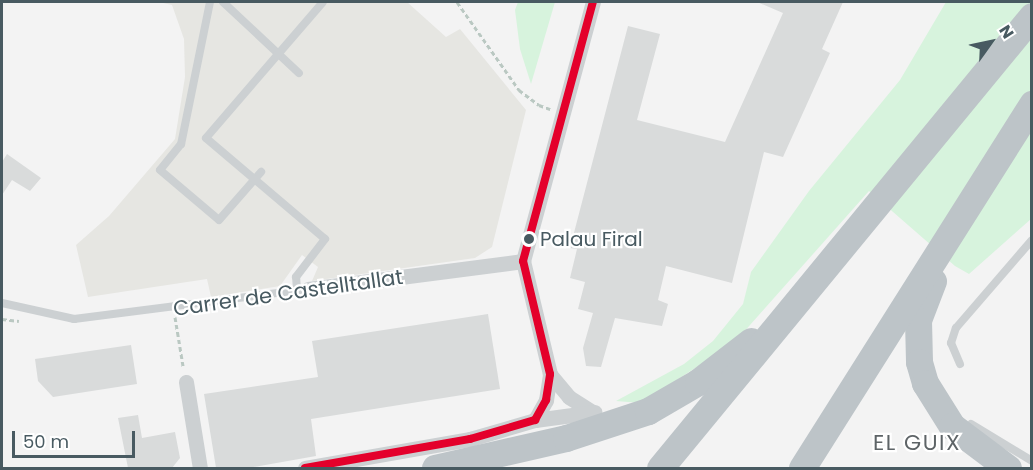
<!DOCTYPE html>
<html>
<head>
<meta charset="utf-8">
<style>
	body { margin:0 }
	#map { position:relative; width:1033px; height:470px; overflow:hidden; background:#f3f3f3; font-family:Poppins,sans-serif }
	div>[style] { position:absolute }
	.commercial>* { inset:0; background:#e6e6e2 }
	.green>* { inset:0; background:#d7f3dd }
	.building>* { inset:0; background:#d9dbdb }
	.path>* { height:3px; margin-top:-1.5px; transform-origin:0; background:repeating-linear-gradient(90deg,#bac8c2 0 4.5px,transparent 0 7.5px) }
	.lane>* { height:8px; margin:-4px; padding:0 4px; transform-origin:4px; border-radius:4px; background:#ccd0d2 }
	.street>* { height:15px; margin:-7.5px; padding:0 7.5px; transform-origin:7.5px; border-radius:7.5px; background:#ccd0d2 }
	.highway>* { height:27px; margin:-13.5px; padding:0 13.5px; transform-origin:13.5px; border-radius:13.5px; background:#bdc4c8 }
	.bus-1>* { height:8px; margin:-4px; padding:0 4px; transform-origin:4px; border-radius:4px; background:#e4002b }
	.dots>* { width:16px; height:16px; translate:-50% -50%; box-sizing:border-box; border:3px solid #fff; border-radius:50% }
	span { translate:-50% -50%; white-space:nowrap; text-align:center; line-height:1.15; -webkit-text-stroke:4.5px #fff; paint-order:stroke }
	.bus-label { font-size:20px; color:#485a61 }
	.left { translate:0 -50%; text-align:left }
	.street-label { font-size:21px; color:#485a61 }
	.neighbourhood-label { font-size:22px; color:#5e6467; letter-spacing:1.5px }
	.frame { position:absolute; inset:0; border:3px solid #485a61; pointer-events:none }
	.north { position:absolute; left:961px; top:12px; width:60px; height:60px; -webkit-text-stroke:4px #fff; paint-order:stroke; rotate:57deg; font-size:16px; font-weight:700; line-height:24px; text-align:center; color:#485a61 }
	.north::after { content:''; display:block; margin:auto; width:21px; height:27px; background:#485a61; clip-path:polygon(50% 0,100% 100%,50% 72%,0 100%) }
	.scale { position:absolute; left:12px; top:431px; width:123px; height:27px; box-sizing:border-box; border:3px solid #485a61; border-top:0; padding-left:8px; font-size:18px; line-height:21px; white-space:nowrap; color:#485a61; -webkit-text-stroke:4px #fff; paint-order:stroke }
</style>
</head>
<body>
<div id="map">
	<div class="commercial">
		<i style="clip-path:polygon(159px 2px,407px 2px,446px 37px,460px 29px,526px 110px,492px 247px,475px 258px,312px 281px,318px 267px,302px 255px,280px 286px,211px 297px,207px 279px,88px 297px,76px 245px,109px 216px,175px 139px,185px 77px,184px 39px,172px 5px)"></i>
	</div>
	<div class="green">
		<i style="clip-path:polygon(518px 2px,555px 2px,531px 84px,520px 49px,515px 10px)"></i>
		<i style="clip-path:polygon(946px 2px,1031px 2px,1031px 219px,969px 274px,955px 266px,869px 191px,734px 343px,641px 403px,616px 401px,684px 364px,713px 341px,743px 304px,751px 272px,809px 191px,900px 80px)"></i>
	</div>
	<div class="building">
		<i style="clip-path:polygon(757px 2px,843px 2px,822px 49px,830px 53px,783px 157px,764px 152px,732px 283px,666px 266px,658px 300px,668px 304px,662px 326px,615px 318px,601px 367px,586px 366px,583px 348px,593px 313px,578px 309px,585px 282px,570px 278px,577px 249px,570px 248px,628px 26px,660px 34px,637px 120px,725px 142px,783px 13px)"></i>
		<i style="clip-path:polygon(7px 154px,41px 178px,30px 191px,12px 180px,2px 195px,2px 162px)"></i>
		<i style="clip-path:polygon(488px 314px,500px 389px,311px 419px,316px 456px,248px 468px,216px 468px,204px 394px,318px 377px,312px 341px)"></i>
		<i style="clip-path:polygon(131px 345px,137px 384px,53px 397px,38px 381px,35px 359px)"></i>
		<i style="clip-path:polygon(138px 415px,142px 438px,175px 432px,180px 458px,172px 468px,128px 468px,118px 418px)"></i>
	</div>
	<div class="path">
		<i style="left:457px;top:2px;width:108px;rotate:54.8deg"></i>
		<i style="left:519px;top:90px;width:25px;rotate:37deg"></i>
		<i style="left:539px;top:105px;width:12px;rotate:20deg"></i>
		<i style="left:175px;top:317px;width:50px;rotate:80.7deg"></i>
		<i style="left:2px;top:319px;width:17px;rotate:7deg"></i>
	</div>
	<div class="lane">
		<i style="left:210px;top:2px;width:145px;rotate:101.5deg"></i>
		<i style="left:181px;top:144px;width:33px;rotate:129deg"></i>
		<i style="left:160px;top:170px;width:77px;rotate:40.3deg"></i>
		<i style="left:219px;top:220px;width:64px;rotate:-48.8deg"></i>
		<i style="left:223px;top:2px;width:104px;rotate:43.1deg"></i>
		<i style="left:297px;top:290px;width:13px;rotate:-94deg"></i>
		<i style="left:296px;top:277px;width:48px;rotate:-52.7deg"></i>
		<i style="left:325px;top:239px;width:156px;rotate:-139.7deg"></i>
		<i style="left:206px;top:138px;width:179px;rotate:-49.3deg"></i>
		<i style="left:2px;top:303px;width:74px;rotate:12.5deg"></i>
		<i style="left:74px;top:319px;width:229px;rotate:-7.3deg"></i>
		<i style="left:960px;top:364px;width:23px;rotate:-113deg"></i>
		<i style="left:951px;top:343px;width:16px;rotate:-72deg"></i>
		<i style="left:956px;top:328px;width:116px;rotate:-49.2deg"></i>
		<i style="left:971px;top:424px;width:71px;rotate:31.2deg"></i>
	</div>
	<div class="street">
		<i style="left:308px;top:289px;width:217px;rotate:-7.4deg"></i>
		<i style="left:186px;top:382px;width:87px;rotate:80.8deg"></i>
		<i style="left:591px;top:411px;width:26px;rotate:-148deg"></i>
		<i style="left:569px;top:397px;width:30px;rotate:-130deg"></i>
		<i style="left:550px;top:374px;width:116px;rotate:-103.4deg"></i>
		<i style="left:523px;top:261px;width:268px;rotate:-74.9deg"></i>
		<i style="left:535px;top:420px;width:23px;rotate:-61deg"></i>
		<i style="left:546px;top:400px;width:26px;rotate:-81deg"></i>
		<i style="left:305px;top:468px;width:168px;rotate:-10deg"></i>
		<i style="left:470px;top:439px;width:68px;rotate:-16.3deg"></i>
		<i style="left:535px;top:420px;width:60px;rotate:-7.7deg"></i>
	</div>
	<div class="highway">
		<i style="left:933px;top:281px;width:42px;rotate:111deg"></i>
		<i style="left:918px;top:320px;width:42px;rotate:88.6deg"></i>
		<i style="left:919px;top:362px;width:22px;rotate:74deg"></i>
		<i style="left:925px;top:383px;width:51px;rotate:57.9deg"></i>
		<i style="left:952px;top:426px;width:70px;rotate:36.9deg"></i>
		<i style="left:435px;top:468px;width:134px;rotate:-12.9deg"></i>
		<i style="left:566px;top:438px;width:86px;rotate:-18.2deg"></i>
		<i style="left:648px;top:411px;width:58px;rotate:-30.1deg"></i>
		<i style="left:698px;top:382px;width:67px;rotate:-37.7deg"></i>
		<i style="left:660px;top:468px;width:585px;rotate:-50.55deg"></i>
		<i style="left:802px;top:468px;width:431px;rotate:-57.7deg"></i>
	</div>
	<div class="bus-1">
		<i style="left:305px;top:468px;width:168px;rotate:-10deg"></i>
		<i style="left:470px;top:439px;width:68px;rotate:-16.3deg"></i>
		<i style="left:535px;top:420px;width:23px;rotate:-61deg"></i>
		<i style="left:546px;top:400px;width:26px;rotate:-81deg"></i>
		<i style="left:550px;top:374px;width:116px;rotate:-103.4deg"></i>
		<i style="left:523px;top:261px;width:268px;rotate:-74.9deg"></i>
	</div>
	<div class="dots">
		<i style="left:529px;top:239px;background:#485a61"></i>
	</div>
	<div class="bus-label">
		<span class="left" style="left:540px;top:239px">Palau Firal</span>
	</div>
	<div class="street-label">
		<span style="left:288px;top:293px;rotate:-8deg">Carrer de Castelltallat</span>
	</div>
	<div class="neighbourhood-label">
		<span style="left:917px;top:443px">EL GUIX</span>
	</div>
	<div class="frame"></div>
	<div class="north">N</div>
	<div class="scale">50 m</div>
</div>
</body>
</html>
